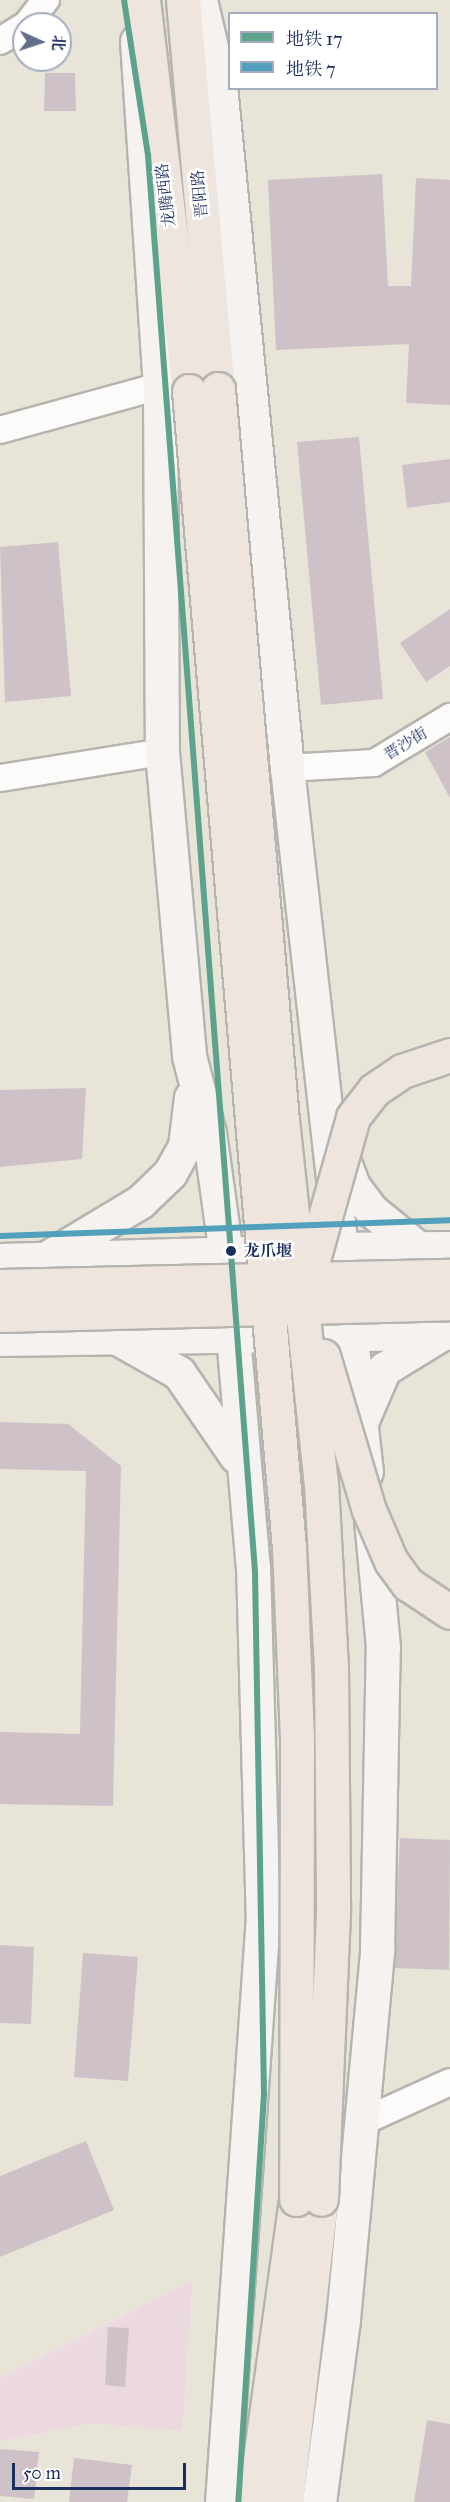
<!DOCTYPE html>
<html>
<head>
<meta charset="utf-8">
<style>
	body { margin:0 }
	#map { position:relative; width:450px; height:2502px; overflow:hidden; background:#e8e4d7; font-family:"IM FELL Great Primer","Noto Serif SC",serif }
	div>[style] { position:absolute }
	.built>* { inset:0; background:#ecd9df }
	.building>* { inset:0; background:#cec2c8 }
	.roads { filter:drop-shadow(2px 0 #b5b4b0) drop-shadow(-2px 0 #b5b4b0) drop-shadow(0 2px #b5b4b0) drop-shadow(0 -2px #b5b4b0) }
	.minor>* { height:26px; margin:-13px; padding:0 13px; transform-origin:13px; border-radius:13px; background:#fcfbf9 }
	.secondary>* { height:33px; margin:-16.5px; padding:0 16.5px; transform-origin:16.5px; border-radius:16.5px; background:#f6f2ef }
	.primary>* { height:33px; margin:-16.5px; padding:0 16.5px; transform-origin:16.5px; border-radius:16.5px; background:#eee6de }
	.bridges { filter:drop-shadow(2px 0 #b5b4b0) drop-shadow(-2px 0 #b5b4b0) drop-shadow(0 2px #b5b4b0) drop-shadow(0 -2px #b5b4b0) }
	.primary-bridge>* { height:33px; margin:-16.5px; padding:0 16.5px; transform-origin:16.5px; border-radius:16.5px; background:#eee6de }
	.metro-1>* { height:6px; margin:-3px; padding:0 3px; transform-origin:3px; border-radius:3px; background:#5da28d }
	.metro-2>* { height:6px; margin:-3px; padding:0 3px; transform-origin:3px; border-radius:3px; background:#52a0bb }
	.dots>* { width:16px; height:16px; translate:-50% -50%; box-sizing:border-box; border:3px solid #fff; border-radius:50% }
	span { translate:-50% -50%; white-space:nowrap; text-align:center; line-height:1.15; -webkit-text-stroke:5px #fff; paint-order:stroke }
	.street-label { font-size:16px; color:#1b2f5e }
	.stop-label { font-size:16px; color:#1b2f5e; font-weight:700 }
	.left { translate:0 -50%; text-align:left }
	.legend { position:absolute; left:228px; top:12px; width:210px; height:78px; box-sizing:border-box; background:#fff; border:2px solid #a4acbf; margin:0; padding:8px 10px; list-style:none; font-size:18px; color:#1b2f5e }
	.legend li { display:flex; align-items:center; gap:12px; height:30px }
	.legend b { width:30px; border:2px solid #a4acbf }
	.north { position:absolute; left:12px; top:12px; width:60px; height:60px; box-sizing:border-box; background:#fff; border:2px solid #a4acbf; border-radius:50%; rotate:93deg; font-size:16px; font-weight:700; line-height:24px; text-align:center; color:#1b2f5e }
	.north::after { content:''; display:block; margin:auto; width:21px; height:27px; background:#636e88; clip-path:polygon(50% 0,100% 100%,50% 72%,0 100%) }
	.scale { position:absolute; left:12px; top:2463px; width:174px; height:27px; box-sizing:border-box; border:3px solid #1b2f5e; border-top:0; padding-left:8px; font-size:18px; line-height:21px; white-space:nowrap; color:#1b2f5e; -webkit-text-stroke:4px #fff; paint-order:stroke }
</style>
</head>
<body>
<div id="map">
	<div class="built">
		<i style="clip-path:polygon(192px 2282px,182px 2431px,93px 2423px,0 2441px,0 2379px)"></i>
	</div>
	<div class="building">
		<i style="clip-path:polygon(45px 73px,75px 73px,76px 111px,44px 111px)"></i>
		<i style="clip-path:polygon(382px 174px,388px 286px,411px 286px,416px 178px,450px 180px,450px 405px,406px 403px,409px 344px,276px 350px,268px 180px)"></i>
		<i style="clip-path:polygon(359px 437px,383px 699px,321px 705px,297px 442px)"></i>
		<i style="clip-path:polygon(450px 459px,450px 502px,407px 508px,402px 465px)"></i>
		<i style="clip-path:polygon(58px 542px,71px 696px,5px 702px,0 547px)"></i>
		<i style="clip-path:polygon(450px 609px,450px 666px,426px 682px,400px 643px)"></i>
		<i style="clip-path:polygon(450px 737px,450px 798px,425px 752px)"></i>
		<i style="clip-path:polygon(86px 1088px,82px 1159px,0 1167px,0 1090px)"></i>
		<i style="clip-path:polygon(0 1422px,68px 1424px,121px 1466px,113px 1806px,0 1804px,0 1732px,80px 1734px,86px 1471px,0 1469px)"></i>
		<i style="clip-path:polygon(400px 1838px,450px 1840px,449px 1970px,394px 1968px)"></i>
		<i style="clip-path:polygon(0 1945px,34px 1947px,31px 2024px,0 2023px)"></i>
		<i style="clip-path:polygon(83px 1953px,138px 1957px,128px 2081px,74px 2077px)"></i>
		<i style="clip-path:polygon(86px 2141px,114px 2210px,0 2257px,0 2176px)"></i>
		<i style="clip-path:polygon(108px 2327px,129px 2328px,125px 2387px,105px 2385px)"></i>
		<i style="clip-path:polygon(427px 2420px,450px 2424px,450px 2502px,414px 2502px)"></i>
		<i style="clip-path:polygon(0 2449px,39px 2452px,34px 2499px,0 2496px)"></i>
		<i style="clip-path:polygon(74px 2458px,132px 2465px,127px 2502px,69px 2502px)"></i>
	</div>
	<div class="roads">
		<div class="minor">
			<i style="left:27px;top:24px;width:31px;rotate:-52deg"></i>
			<i style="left:0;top:41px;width:28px;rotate:-32deg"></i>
			<i style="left:0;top:430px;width:166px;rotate:-15.4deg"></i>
			<i style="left:287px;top:768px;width:87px;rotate:-3.3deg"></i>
			<i style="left:374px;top:763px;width:89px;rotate:-31.2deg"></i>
			<i style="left:0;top:778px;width:164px;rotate:-9.1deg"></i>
			<i style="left:364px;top:2121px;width:94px;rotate:-24.4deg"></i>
		</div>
		<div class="secondary">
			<i style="left:200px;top:0;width:88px;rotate:76.9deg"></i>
			<i style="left:220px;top:86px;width:685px;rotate:84.39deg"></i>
			<i style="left:287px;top:768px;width:708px;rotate:83.6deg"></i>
			<i style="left:137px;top:41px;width:346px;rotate:86.2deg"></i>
			<i style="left:160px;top:386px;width:366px;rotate:89.7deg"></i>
			<i style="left:162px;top:752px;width:305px;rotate:84.9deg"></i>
			<i style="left:189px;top:1056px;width:80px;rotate:75.4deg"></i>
			<i style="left:209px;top:1133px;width:122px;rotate:82deg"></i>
			<i style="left:226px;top:1254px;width:313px;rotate:85.1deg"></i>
			<i style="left:253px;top:1566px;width:350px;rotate:88.4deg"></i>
			<i style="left:263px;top:1916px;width:587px;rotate:94deg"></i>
			<i style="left:339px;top:1149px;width:40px;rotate:69deg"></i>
			<i style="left:353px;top:1186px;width:30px;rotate:53deg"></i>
			<i style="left:371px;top:1210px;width:60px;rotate:39deg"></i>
			<i style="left:317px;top:1249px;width:133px;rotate:-0.4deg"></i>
			<i style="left:50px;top:1256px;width:105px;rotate:-31deg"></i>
			<i style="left:140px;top:1202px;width:42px;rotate:-44deg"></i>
			<i style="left:170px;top:1173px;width:31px;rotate:-61deg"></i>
			<i style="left:185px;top:1146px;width:49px;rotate:-83deg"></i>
			<i style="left:0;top:1260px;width:247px;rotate:-1.6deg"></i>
			<i style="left:0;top:1339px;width:450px;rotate:-0.8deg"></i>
			<i style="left:119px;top:1339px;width:69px;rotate:29.5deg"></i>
			<i style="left:179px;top:1373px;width:101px;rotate:55.5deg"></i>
			<i style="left:362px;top:1420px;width:56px;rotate:-66.7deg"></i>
			<i style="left:384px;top:1369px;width:67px;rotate:-31.6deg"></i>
			<i style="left:319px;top:2502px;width:185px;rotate:-82.5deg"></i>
			<i style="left:343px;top:2319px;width:372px;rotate:-84.7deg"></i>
			<i style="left:377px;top:1949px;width:302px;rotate:-88.9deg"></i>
			<i style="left:383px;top:1647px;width:127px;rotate:-95.4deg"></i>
		</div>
		<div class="primary">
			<i style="left:143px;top:0;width:394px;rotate:83.3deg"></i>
			<i style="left:183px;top:0;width:391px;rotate:84.9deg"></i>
			<i style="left:254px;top:2502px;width:306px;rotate:-82.1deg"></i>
			<i style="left:286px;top:2502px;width:305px;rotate:-83.4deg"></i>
		</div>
	</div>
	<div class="bridges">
		<div class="primary-bridge">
			<i style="left:218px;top:389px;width:734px;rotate:85deg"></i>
			<i style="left:282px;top:1120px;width:365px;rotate:83.9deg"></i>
			<i style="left:321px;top:1483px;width:184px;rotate:86.9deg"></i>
			<i style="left:331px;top:1667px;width:245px;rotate:89.5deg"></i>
			<i style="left:333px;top:1912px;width:287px;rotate:92.4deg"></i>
			<i style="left:189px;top:391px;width:1160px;rotate:85.06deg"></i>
			<i style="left:289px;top:1547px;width:190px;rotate:87.6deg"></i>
			<i style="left:297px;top:1737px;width:462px;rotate:90.1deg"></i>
			<i style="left:307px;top:1281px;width:170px;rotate:-74.3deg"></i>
			<i style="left:353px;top:1117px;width:34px;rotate:-52deg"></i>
			<i style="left:374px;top:1090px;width:34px;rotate:-34deg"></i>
			<i style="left:402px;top:1071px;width:51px;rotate:-18.4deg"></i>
			<i style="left:0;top:1286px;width:450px;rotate:-1.3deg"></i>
			<i style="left:0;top:1315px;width:450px;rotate:-1.5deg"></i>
			<i style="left:323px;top:1356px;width:161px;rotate:73.4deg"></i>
			<i style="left:369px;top:1510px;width:56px;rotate:66.7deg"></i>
			<i style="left:391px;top:1561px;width:29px;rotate:54deg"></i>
			<i style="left:408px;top:1584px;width:50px;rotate:33.7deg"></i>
		</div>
	</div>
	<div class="metro-1">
		<i style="left:124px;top:0;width:157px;rotate:81.2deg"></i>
		<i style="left:148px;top:155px;width:1422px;rotate:85.68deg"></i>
		<i style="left:255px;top:1573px;width:521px;rotate:89.01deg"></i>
		<i style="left:264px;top:2094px;width:409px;rotate:93.6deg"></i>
	</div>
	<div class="metro-2">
		<i style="left:0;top:1236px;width:450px;rotate:-2deg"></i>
	</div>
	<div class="dots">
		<i style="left:231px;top:1251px;background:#1b2f5e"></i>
	</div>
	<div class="street-label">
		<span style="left:200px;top:194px;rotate:-95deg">晋阳路</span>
		<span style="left:166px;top:195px;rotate:-97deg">龙腾西路</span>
		<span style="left:406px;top:744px;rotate:-31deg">晋沙街</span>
	</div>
	<div class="stop-label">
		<span class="left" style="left:244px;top:1251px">龙爪堰</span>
	</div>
	<ul class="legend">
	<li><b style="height:8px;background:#5da28d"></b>地铁 17</li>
	<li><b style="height:8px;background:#52a0bb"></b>地铁 7</li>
	</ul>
	<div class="north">北</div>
	<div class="scale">50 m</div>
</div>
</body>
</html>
